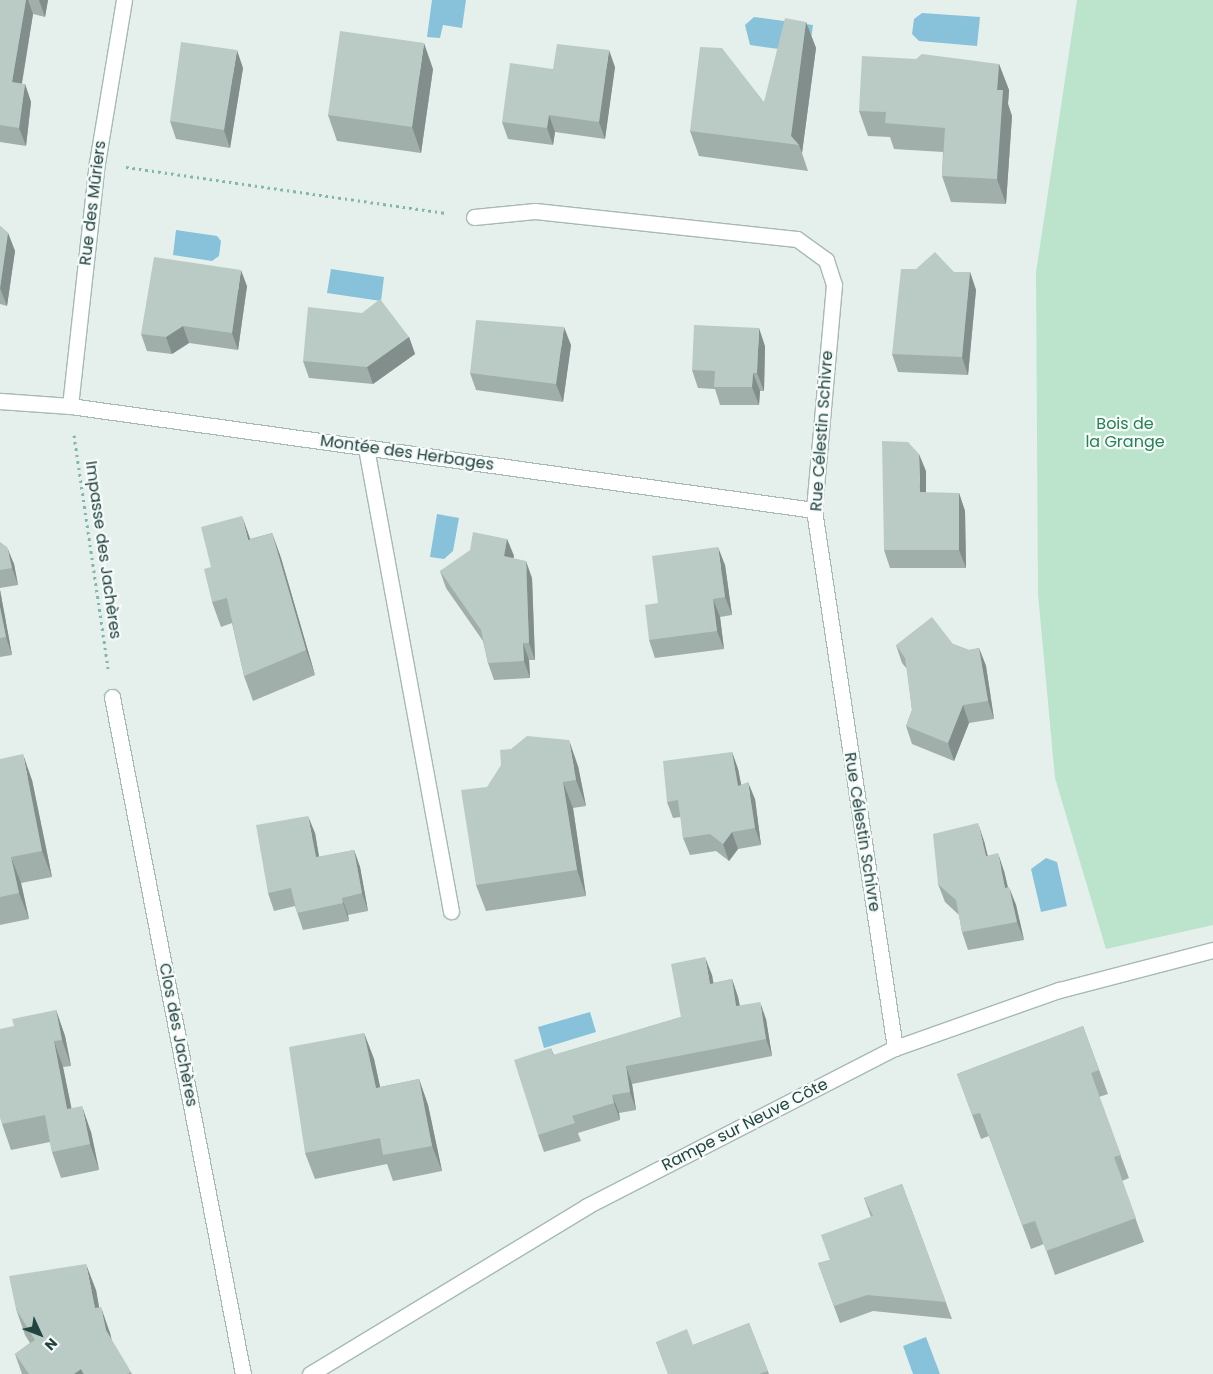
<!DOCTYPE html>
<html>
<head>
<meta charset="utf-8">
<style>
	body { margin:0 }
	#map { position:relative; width:1213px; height:1374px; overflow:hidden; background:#e5f0ec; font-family:Poppins,sans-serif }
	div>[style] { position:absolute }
	.green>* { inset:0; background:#bce3cc }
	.water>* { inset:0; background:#87c2da }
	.path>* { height:3px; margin-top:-1.5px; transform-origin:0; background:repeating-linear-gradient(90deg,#82b7ad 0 2.5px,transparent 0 6.5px) }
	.roads { filter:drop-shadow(1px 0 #a6b9b5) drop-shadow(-1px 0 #a6b9b5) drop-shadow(0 1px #a6b9b5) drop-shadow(0 -1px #a6b9b5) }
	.lane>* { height:15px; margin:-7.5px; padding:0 7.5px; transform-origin:7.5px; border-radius:7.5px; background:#fff }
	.street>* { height:15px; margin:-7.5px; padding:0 7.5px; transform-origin:7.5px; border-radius:7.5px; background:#fff }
	.wall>* { inset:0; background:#a0afaa }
	.shaded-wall>* { inset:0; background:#828e8b }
	.building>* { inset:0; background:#bacbc6 }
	span { translate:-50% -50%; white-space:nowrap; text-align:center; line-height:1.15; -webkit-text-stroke:4.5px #f6fbf9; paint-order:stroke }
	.street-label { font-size:16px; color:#214440 }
	.park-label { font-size:16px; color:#268155 }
	.north { position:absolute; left:15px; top:1309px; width:50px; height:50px; -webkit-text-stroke:4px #f6fbf9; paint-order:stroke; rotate:133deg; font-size:14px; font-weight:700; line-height:20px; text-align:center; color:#214440 }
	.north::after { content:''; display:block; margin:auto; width:18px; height:22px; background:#214440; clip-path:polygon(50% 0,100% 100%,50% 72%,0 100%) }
</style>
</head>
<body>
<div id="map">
	<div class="green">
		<i style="clip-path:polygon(1077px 0,1213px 0,1213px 925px,1106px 949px,1055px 778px,1038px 594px,1036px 272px)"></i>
	</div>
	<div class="water">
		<i style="clip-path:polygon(432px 0,466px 0,462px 28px,443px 25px,440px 38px,427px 37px)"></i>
		<i style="clip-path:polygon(922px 13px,980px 17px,977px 46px,919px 41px,912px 34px,914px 19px)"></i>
		<i style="clip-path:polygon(754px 17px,813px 25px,809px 53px,750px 45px,745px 25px)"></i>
		<i style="clip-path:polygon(176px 230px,217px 236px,221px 241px,219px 256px,212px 261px,173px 255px)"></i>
		<i style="clip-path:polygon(331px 269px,384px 277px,381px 301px,327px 293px)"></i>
		<i style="clip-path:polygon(437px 514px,459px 518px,453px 551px,444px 559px,430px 557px)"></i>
		<i style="clip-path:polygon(1046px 858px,1057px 862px,1067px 906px,1041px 912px,1031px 869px)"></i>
		<i style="clip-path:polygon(590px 1012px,596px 1032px,544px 1048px,538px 1027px)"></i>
		<i style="clip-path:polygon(926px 1337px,940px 1374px,913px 1374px,903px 1346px)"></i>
	</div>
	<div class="path">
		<i style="left:126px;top:167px;width:323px;rotate:8.2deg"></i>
		<i style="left:74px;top:435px;width:236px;rotate:81.7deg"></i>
	</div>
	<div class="roads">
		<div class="lane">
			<i style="left:366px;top:448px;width:471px;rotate:79.6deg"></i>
		</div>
		<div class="street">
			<i style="left:474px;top:217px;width:61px;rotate:-5.6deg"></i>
			<i style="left:535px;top:211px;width:263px;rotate:6.1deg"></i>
			<i style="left:797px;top:239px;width:36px;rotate:36deg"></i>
			<i style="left:826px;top:260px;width:26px;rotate:72deg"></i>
			<i style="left:834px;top:285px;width:226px;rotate:95.1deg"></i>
			<i style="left:814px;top:510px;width:544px;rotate:81.44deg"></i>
			<i style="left:0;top:401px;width:70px;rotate:4.1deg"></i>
			<i style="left:70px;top:406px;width:751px;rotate:7.96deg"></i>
			<i style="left:70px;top:406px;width:244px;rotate:-83.7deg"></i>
			<i style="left:97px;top:163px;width:165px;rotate:-80.6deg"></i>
			<i style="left:112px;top:697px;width:690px;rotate:79.05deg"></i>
			<i style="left:310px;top:1374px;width:324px;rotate:-31.2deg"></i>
			<i style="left:587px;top:1206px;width:346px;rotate:-27.2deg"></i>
			<i style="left:895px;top:1048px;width:174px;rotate:-19.5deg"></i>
			<i style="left:1059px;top:990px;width:159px;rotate:-14.6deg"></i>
		</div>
	</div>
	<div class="wall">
		<i style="clip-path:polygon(0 0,48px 0,45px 17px,33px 14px,22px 84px,25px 84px,31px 102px,26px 146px,0 142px)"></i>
		<i style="clip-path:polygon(806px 22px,816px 48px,802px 153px,808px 171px,699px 156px,690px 131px,764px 102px)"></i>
		<i style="clip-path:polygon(999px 64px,1009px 90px,1008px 104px,1012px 116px,1006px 204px,951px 202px,942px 176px,943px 152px,894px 149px,890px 137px,868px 136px,859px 111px)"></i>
		<i style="clip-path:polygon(615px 67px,605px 139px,555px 132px,553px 145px,508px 139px,502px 122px,553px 69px)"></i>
		<i style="clip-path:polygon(243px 68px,230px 148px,176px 139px,170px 121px)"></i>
		<i style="clip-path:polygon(433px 69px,421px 153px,337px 141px,328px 115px)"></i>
		<i style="clip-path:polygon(0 226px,8px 233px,15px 251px,7px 306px,0 304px)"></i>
		<i style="clip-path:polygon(954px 272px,970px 272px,976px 290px,968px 375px,898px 372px,892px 354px)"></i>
		<i style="clip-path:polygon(247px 286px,238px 350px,189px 343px,172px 354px,147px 351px,141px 334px)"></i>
		<i style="clip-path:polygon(409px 337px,415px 354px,373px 384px,309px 378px,303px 361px)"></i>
		<i style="clip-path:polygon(571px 345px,563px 402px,476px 390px,470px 373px)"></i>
		<i style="clip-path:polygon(765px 346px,764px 391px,760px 391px,759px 405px,720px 405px,715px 389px,698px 388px,692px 370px)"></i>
		<i style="clip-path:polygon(926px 471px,926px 493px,959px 493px,965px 511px,966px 568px,890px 568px,884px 550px)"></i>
		<i style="clip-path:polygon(272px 533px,281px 558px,315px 675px,253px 701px,244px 676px,232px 623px,221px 627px,212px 602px,211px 567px,250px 539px)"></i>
		<i style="clip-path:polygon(507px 539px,514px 556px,513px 558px,532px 578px,535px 660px,529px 660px,530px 678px,494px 680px,488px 663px,483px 641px,446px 588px,440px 571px)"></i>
		<i style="clip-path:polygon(0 542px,14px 564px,18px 585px,0 588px)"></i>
		<i style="clip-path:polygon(725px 565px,732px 615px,720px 617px,724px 649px,655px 658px,649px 640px,658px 603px)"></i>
		<i style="clip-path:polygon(0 590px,12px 655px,0 657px)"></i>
		<i style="clip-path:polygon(953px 644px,969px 650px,979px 648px,986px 666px,994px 719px,969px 723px,954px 761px,912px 744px,906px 726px,912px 710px,907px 669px,902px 663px,896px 645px)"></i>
		<i style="clip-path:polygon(732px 752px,738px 769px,741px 785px,755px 799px,761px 845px,738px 849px,729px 861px,716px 851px,690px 855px,683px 838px,681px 817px,673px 818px,667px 802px)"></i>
		<i style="clip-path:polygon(0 759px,32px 780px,52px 877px,21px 883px,29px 919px,0 925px)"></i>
		<i style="clip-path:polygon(578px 766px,586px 806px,573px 808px,586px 896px,486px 911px,476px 885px,487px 787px)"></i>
		<i style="clip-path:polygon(315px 833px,319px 857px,354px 850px,360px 867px,368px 911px,348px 915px,349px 921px,303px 930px,295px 906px,274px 911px,268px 893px)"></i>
		<i style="clip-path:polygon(984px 841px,988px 856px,1004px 871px,1008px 887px,1016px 905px,1024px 940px,968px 950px,962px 932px,959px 915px,945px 902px,938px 884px)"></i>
		<i style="clip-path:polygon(712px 975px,713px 983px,732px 979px,738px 997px,740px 1006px,766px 1019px,772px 1056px,632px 1084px,636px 1110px,619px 1113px,620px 1120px,578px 1133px,581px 1141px,544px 1152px,538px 1135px,551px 1048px,554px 1055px,681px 1017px)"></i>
		<i style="clip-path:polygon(56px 1010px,65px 1036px,71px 1066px,63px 1067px,71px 1108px,91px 1132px,99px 1170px,61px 1178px,52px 1152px,50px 1142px,11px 1150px,2px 1124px)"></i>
		<i style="clip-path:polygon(1083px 1026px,1108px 1094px,1099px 1097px,1129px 1178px,1122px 1181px,1144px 1242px,1055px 1275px,1044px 1244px,1031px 1249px,989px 1136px,981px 1139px,957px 1074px)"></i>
		<i style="clip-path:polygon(364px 1033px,374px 1059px,380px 1087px,419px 1079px,428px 1105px,442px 1171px,393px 1181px,387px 1164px,315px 1179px,305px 1153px)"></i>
		<i style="clip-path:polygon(902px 1184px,952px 1319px,873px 1311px,840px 1323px,818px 1263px,830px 1260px,871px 1217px,864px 1198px)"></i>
		<i style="clip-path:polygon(96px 1290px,99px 1307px,110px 1333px,112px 1341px,132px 1374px,22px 1374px,15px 1354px,30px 1343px,25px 1335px,16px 1309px)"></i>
		<i style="clip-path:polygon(749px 1323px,769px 1374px,668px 1374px,656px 1342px,693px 1345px)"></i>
	</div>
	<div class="shaded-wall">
		<i style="clip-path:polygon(26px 0,28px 0,33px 14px,19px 100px,12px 82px)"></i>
		<i style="clip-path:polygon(39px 0,48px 0,45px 17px)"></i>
		<i style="clip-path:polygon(806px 22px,816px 48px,802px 153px,799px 145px,791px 136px)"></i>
		<i style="clip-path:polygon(424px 43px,433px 69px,421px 153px,412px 127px)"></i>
		<i style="clip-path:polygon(237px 50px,243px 68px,230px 148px,224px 130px)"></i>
		<i style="clip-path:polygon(609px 50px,615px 67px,605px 139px,599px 122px)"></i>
		<i style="clip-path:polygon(999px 64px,1009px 90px,1008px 104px,1012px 116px,1006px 204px,997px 179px,997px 90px)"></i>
		<i style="clip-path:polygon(25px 84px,31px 102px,26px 146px,19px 128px)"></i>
		<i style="clip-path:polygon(549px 115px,555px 132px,553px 145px,547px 128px)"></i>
		<i style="clip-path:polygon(8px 233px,15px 251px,7px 306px,0 288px)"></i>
		<i style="clip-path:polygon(241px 270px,247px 286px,238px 350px,232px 333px)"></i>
		<i style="clip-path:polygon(970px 272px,976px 290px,968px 375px,962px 357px)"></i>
		<i style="clip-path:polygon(183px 326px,189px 343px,172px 354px,166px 337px)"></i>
		<i style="clip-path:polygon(564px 327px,571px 345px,563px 402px,556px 384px)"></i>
		<i style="clip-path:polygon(759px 328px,765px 346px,764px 391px,757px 373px)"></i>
		<i style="clip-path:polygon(409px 337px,415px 354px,373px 384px,367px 367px)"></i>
		<i style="clip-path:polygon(753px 373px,760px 391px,759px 405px,752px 387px)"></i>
		<i style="clip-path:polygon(919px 454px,926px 471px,926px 510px,920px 492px)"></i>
		<i style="clip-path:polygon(959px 493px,965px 511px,966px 568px,959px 550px)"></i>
		<i style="clip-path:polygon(242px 516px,251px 541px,248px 540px)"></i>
		<i style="clip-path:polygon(272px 533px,281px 558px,315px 675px,306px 650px)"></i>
		<i style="clip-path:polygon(507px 539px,514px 556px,510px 573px,504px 556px)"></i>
		<i style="clip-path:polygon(7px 547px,14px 564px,18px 585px,12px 568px)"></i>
		<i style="clip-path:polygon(718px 547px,725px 565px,732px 615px,725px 597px)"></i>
		<i style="clip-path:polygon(526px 561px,532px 578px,535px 660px,529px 643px)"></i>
		<i style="clip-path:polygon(0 590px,12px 655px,6px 637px,0 607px)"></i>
		<i style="clip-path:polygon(713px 599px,720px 617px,724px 649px,717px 631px)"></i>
		<i style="clip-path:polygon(523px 643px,529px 660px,530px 678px,524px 661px)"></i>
		<i style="clip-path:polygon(979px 648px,986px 666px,994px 719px,988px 701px)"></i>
		<i style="clip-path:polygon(963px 705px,969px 723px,954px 761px,948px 743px)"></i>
		<i style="clip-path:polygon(569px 740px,578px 766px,586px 806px,576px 780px)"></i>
		<i style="clip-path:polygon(732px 752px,738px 769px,745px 803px,738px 786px)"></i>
		<i style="clip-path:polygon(23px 754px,32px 780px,52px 877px,42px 851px)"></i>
		<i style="clip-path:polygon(563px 782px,573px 808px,586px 896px,577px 870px)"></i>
		<i style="clip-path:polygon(748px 782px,755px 799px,761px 845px,755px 828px)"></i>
		<i style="clip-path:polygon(308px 816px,315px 833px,322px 874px,316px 857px)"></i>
		<i style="clip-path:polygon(978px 823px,984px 841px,992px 874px,986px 856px)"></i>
		<i style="clip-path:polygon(732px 832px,738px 849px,729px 861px,723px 844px)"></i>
		<i style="clip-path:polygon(354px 850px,360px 867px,368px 911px,362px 893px)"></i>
		<i style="clip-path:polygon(998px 853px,1004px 871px,1012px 906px,1005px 888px)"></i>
		<i style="clip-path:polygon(11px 857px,21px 883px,29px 919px,19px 893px)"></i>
		<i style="clip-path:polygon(1009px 887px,1016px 905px,1024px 940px,1017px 922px)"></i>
		<i style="clip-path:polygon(342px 898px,348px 915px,349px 921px,343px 903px)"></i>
		<i style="clip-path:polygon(705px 957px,712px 975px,717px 1001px,710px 984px)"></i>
		<i style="clip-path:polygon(732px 979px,738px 997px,743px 1024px,736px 1006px)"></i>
		<i style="clip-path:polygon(760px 1002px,766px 1019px,772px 1056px,766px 1039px)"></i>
		<i style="clip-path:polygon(56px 1010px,65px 1036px,71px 1066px,62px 1040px)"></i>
		<i style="clip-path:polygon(364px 1033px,374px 1059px,386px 1114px,376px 1088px)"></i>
		<i style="clip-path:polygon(54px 1041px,63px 1067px,77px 1135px,67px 1109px)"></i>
		<i style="clip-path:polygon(626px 1066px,632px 1084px,636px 1110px,630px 1092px)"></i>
		<i style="clip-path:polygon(419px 1079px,428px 1105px,442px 1171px,432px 1146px)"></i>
		<i style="clip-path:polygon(612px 1095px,619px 1113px,620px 1120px,614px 1103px)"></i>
		<i style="clip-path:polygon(82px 1106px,91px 1132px,99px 1170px,90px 1144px)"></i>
		<i style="clip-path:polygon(86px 1264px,96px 1290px,104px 1334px,95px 1308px)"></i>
		<i style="clip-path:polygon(101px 1307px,110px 1333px,115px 1356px,106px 1330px)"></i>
		<i style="clip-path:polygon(81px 1369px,83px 1374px,74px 1374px)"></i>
	</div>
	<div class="building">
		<i style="clip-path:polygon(0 0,26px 0,12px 82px,25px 84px,19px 128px,0 125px)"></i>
		<i style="clip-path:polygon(785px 18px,806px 22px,791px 136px,799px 145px,690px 131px,700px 47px,722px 48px,764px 102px)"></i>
		<i style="clip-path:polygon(340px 31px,424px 43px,412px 127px,328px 115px)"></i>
		<i style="clip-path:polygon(181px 42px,237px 50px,224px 130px,170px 121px)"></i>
		<i style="clip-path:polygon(557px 44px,609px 50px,599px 122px,549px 115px,547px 128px,502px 122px,510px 63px,553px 69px)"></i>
		<i style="clip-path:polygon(922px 54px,999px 64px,997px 90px,1003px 90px,997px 179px,942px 176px,945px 128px,885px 123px,886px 112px,859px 111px,862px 56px,916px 59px)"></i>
		<i style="clip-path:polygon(0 226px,8px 233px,0 288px)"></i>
		<i style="clip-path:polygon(935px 252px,954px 272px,970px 272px,962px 357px,892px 354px,901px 269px,916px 269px)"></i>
		<i style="clip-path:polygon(154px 257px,241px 270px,232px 333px,183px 326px,166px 337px,141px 334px)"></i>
		<i style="clip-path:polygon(380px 299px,409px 337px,367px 367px,303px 361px,308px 307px,362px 313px)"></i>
		<i style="clip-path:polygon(476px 320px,564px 327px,556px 384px,470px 373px)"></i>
		<i style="clip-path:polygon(694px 325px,759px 328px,757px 373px,753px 373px,752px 387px,714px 387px,715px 371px,692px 370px)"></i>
		<i style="clip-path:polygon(882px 441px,908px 442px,919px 454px,920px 492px,959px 493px,959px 550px,884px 550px)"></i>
		<i style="clip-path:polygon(242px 516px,248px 540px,272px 533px,306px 650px,244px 676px,227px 598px,212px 602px,204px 569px,211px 567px,201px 527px)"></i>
		<i style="clip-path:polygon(473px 532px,507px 539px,504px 556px,526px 561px,529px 643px,523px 643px,524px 661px,488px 663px,481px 630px,440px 571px,470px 550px)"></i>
		<i style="clip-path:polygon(0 542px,7px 547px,12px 568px,0 570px)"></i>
		<i style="clip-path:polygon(718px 547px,725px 597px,713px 599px,717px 631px,649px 640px,645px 605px,658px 603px,652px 556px)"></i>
		<i style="clip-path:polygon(0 607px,6px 637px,0 638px)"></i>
		<i style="clip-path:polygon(932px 617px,953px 644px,969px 650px,979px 648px,988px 701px,963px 705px,948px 743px,906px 726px,912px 710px,905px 658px,896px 645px)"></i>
		<i style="clip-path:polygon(527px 736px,569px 740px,576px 780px,563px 782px,577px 870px,476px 885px,461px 790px,487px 787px,501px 765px,500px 750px,511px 749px)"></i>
		<i style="clip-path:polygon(732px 752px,738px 786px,748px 782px,755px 828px,732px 832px,723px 844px,710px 834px,683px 838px,678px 800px,667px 802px,663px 761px)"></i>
		<i style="clip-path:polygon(23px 754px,42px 851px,11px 857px,19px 893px,0 897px,0 759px)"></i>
		<i style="clip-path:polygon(308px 816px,316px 857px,354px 850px,362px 893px,342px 898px,343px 903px,297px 913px,291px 888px,268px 893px,256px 825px)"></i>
		<i style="clip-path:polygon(978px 823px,986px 856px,998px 853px,1005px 888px,1009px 887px,1017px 922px,962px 932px,956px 900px,938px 884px,933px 834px)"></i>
		<i style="clip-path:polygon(705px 957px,710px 984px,732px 979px,736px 1006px,760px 1002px,766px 1039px,626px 1066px,630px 1092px,612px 1095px,614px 1103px,572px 1116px,575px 1123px,538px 1135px,514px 1060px,551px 1048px,553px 1055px,681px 1017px,671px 964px)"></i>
		<i style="clip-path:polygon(56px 1010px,62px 1040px,54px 1041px,67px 1109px,82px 1106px,90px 1144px,52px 1152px,45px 1115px,2px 1124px,0 1118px,0 1029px,14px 1026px,12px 1019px)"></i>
		<i style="clip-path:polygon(1083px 1026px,1099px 1070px,1091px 1073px,1121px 1155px,1114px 1157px,1136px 1218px,1046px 1251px,1035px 1221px,1022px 1225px,980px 1113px,972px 1115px,957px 1074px)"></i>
		<i style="clip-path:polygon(364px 1033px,376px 1088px,419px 1079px,432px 1146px,383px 1155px,380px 1138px,305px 1153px,289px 1047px)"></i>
		<i style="clip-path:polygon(902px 1184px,946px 1302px,867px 1295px,834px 1306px,818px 1263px,830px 1260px,821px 1235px,873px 1216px,864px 1198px)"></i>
		<i style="clip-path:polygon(86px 1264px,95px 1308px,101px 1307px,106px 1330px,131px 1372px,127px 1374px,84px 1374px,81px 1369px,74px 1374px,29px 1374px,15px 1354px,35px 1340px,16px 1309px,9px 1276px)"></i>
		<i style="clip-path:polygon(749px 1323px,768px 1371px,759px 1374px,668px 1374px,656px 1342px,687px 1329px,693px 1345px)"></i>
	</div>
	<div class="street-label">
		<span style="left:93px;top:203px;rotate:-83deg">Rue des Mûriers</span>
		<span style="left:822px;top:431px;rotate:-86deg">Rue Célestin Schivre</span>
		<span style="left:407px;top:453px;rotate:8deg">Montée des Herbages</span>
		<span style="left:103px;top:550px;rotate:82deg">Impasse des Jachères</span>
		<span style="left:862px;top:832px;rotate:81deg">Rue Célestin Schivre</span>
		<span style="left:178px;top:1035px;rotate:79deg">Clos des Jachères</span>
		<span style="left:745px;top:1125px;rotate:-27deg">Rampe sur Neuve Côte</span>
	</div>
	<div class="park-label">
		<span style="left:1125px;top:433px">Bois de<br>la Grange</span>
	</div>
	<div class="north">N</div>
</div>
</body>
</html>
